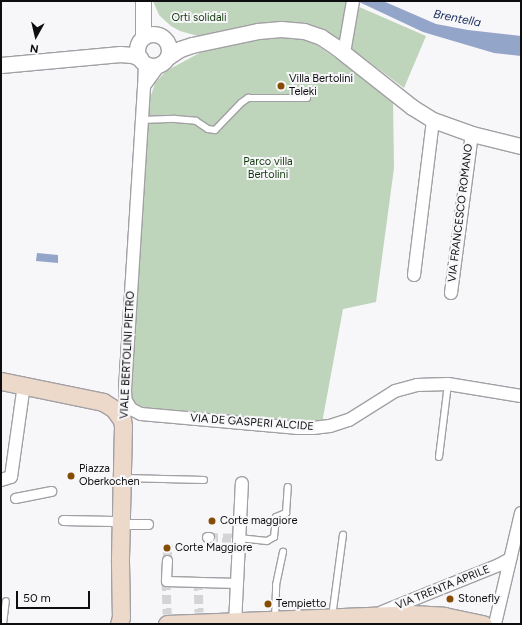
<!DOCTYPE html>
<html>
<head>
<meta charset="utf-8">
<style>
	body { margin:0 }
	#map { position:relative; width:522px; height:625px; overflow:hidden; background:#f7f6f9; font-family:Figtree,sans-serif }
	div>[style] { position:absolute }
	.green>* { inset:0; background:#bed4bb }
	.water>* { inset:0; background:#93a5c9 }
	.pedestrian-tunnel>* { height:9px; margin-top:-4.5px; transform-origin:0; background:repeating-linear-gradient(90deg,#d4d3d6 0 9px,transparent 0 13.5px) }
	.roads { filter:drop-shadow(1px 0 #a2a0a4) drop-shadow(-1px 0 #a2a0a4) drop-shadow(0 1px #a2a0a4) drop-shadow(0 -1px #a2a0a4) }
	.service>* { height:6px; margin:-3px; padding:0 3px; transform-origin:3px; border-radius:3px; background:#fff }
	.pedestrian>* { height:9px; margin:-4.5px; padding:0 4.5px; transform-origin:4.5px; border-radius:4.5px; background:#fff }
	.minor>* { height:12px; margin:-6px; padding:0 6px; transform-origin:6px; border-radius:6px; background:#fff }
	.tertiary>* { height:15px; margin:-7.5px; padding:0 7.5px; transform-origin:7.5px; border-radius:7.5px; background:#fff }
	.tertiary>.ring { margin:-7.5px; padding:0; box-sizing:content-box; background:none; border:15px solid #fff; border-radius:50% }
	.secondary>* { height:17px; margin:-8.5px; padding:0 8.5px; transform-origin:8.5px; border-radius:8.5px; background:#edd9ca }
	.dots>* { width:11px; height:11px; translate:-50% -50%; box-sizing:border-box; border:2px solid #f7f6f9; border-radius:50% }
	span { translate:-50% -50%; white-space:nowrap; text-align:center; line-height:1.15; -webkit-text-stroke:4px #f7f6f9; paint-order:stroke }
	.park-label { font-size:11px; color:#113a0c }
	.poi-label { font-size:11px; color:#0e0d0f }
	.left { translate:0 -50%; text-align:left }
	.street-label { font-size:11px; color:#0e0d0f }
	.water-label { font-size:12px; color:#192e5c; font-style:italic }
	.frame { position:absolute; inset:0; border:2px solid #0e0d0f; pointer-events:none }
	.north { position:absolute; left:16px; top:16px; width:40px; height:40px; -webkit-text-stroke:3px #f7f6f9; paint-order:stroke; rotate:188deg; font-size:11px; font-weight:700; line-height:16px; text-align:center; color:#0e0d0f }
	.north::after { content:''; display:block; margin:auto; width:14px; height:18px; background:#0e0d0f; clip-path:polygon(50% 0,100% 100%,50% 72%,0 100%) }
	.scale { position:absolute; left:16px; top:591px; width:74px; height:18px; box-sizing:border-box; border:2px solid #0e0d0f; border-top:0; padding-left:5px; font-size:12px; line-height:14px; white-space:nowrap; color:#0e0d0f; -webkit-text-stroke:3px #f7f6f9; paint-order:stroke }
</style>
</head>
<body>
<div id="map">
	<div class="green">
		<i style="clip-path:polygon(153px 1px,347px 1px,342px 43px,292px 22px,273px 22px,198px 36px,180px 31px,171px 26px,159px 15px)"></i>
		<i style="clip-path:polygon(357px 6px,426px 36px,404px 88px,350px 48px)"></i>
		<i style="clip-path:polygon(294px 36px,309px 40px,353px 70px,393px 102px,394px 168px,376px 302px,343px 309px,322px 423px,308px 425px,141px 407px,134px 402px,131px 395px,137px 230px,148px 105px,155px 83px,166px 71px,207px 49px,249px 38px)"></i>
	</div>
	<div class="water">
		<i style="clip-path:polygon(357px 1px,383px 1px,436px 24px,468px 30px,521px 36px,521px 56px,494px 53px,423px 32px)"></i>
		<i style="clip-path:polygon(37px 253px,58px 255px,58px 263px,36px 261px)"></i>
	</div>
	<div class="pedestrian-tunnel">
		<i style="left:209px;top:537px;width:24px;rotate:2deg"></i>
		<i style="left:167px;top:560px;width:16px;rotate:-86deg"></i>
		<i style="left:166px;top:581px;width:33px;rotate:88deg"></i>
		<i style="left:198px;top:581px;width:31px;rotate:88deg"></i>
	</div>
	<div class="roads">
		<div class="service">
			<i style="left:141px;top:120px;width:34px;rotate:-2deg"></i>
			<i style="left:175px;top:119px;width:21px;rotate:5deg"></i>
			<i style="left:196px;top:121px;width:14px;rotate:34deg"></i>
			<i style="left:208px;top:129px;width:7px;rotate:8deg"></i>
			<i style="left:215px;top:130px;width:37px;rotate:-46deg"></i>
			<i style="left:241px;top:103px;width:9px;rotate:-36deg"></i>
			<i style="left:248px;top:98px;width:59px"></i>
			<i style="left:439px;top:457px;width:74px;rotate:-83deg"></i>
			<i style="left:123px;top:478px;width:81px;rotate:1.4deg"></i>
			<i style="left:239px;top:538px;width:28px;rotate:6deg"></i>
			<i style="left:267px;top:541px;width:8px;rotate:-30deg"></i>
			<i style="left:274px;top:537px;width:20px;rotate:-84deg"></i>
			<i style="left:276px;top:517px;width:11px;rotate:-22deg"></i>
			<i style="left:286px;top:513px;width:26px;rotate:-86deg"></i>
			<i style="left:332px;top:617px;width:83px;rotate:-82.4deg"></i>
			<i style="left:275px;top:619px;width:34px;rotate:-88deg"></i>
			<i style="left:276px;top:585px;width:34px;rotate:-78deg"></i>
			<i style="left:3px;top:624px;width:23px;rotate:-83deg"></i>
		</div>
		<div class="pedestrian">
			<i style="left:15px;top:498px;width:37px;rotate:-11deg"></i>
			<i style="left:63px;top:520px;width:50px;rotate:1.1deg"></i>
			<i style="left:113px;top:521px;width:5px;rotate:37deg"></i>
			<i style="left:117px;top:524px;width:31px"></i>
			<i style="left:207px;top:537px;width:2px"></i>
			<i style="left:167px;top:560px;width:21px;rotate:93deg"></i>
			<i style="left:166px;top:581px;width:70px;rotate:1.6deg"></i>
		</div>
		<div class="minor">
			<i style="left:344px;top:53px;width:53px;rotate:-80.2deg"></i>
			<i style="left:145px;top:63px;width:23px;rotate:92deg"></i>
			<i style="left:144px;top:86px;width:26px;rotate:-54deg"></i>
			<i style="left:414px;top:275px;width:156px;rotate:-83deg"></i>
			<i style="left:451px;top:293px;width:160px;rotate:-82.5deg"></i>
			<i style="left:126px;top:401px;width:9px;rotate:58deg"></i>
			<i style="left:131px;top:409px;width:11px;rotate:27deg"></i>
			<i style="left:141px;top:414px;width:158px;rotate:5.1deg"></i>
			<i style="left:298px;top:428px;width:15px"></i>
			<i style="left:313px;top:428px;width:17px;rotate:-7deg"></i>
			<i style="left:330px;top:426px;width:20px;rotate:-18deg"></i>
			<i style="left:349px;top:420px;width:54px;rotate:-32.2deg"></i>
			<i style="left:395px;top:391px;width:23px;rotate:-15deg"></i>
			<i style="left:417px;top:385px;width:31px;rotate:-2deg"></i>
			<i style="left:448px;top:384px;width:74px;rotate:9.3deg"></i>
			<i style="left:126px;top:409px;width:20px;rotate:-93deg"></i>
			<i style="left:125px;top:389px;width:304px;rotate:-86.4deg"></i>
			<i style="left:1px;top:480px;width:10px;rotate:-17deg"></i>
			<i style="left:11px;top:477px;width:93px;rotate:-82deg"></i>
			<i style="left:382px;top:612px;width:126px;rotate:-21.9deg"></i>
			<i style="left:499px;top:565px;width:13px;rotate:-29deg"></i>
			<i style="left:235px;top:624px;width:141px;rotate:-87.2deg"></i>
			<i style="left:495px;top:624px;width:114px;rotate:-76.8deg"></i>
		</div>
		<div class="tertiary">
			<i style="left:143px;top:1px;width:36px;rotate:90deg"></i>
			<i class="ring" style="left:137px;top:34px;width:17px;height:17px"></i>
			<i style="left:168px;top:57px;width:14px;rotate:-34deg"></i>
			<i style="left:180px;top:49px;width:13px;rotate:-18deg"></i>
			<i style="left:192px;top:45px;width:67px;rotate:-12deg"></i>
			<i style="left:258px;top:31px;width:23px;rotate:-5deg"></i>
			<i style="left:281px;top:29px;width:23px;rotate:5deg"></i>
			<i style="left:304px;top:31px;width:18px;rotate:19deg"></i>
			<i style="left:321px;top:37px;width:18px;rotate:34deg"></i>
			<i style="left:336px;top:47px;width:97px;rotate:38.3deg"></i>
			<i style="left:412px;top:107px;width:25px;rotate:32deg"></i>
			<i style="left:433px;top:120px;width:41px;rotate:19.7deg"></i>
			<i style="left:472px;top:134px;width:50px;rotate:13.8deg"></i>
			<i style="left:1px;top:65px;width:120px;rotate:-5.3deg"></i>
			<i style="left:120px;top:54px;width:12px;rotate:5deg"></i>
			<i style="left:132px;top:55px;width:9px;rotate:21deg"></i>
		</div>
		<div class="secondary">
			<i style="left:1px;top:381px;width:104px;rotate:11.6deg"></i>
			<i style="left:103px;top:402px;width:13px;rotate:32deg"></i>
			<i style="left:114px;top:409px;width:14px;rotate:54deg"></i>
			<i style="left:122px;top:420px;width:6px;rotate:81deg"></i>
			<i style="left:123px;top:426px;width:136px;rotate:91.3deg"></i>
			<i style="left:120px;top:562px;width:55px;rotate:89deg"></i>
			<i style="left:121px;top:617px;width:7px;rotate:106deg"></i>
			<i style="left:167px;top:624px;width:244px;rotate:-2.3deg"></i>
			<i style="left:411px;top:614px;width:33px;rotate:3deg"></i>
			<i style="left:444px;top:616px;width:40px;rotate:12deg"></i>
		</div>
	</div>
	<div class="dots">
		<i style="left:281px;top:86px;background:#864c03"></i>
		<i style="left:71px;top:476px;background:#864c03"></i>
		<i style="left:212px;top:521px;background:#864c03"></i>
		<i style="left:167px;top:548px;background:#864c03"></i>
		<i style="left:450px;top:599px;background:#864c03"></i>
		<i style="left:268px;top:604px;background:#864c03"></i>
	</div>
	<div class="park-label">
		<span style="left:199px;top:18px">Orti solidali</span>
		<span style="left:268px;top:169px">Parco villa<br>Bertolini</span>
	</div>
	<div class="poi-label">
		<span class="left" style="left:289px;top:86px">Villa Bertolini<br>Teleki</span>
		<span class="left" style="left:79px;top:476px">Piazza<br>Oberkochen</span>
		<span class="left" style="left:220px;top:521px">Corte maggiore</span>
		<span class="left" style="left:175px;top:548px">Corte Maggiore</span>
		<span class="left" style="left:458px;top:599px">Stonefly</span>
		<span class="left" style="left:276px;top:604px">Tempietto</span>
	</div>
	<div class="street-label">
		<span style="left:461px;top:213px;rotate:-83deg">VIA FRANCESCO ROMANO</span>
		<span style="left:128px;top:355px;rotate:-87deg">VIALE BERTOLINI PIETRO</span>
		<span style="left:252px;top:423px;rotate:4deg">VIA DE GASPERI ALCIDE</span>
		<span style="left:443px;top:588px;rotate:-22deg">VIA TRENTA APRILE</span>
	</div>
	<div class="water-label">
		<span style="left:457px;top:19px;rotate:11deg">Brentella</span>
	</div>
	<div class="frame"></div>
	<div class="north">N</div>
	<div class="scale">50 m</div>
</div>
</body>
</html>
